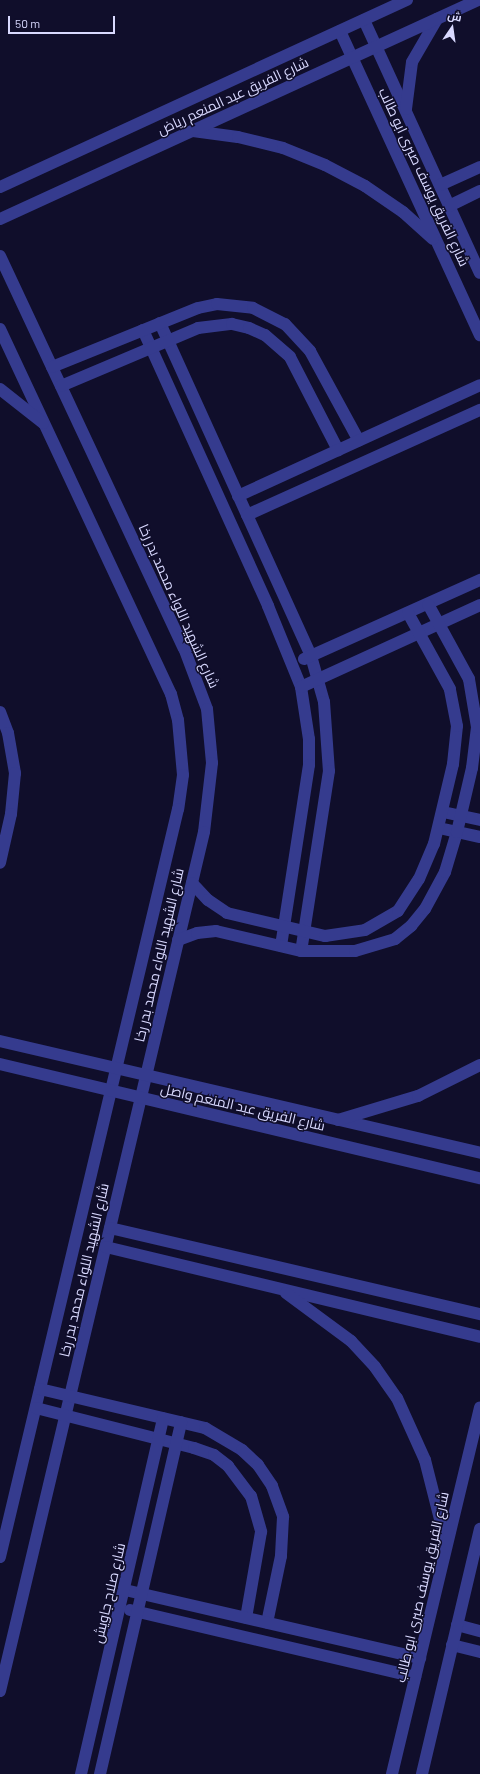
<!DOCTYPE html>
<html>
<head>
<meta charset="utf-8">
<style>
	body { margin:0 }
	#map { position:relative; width:480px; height:1774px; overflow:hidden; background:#100e2b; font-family:Barlow,Cairo,sans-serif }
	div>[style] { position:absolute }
	.minor>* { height:12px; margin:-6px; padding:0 6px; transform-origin:6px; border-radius:6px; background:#353b8e }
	span { translate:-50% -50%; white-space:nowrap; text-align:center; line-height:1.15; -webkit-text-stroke:3px #100e2b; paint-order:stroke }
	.street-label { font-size:14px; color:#d9d9ff }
	.north { position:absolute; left:432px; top:8px; width:40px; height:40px; -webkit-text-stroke:3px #100e2b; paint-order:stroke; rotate:13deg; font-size:11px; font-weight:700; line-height:16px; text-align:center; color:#d9d9ff }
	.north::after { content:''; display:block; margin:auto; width:14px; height:18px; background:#d9d9ff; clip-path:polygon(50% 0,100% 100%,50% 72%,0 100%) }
	.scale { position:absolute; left:8px; top:16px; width:107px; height:18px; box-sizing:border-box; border:2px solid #d9d9ff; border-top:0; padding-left:5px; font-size:12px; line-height:14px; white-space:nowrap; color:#d9d9ff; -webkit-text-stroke:3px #100e2b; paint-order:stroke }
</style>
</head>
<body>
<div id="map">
	<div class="minor">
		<i style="left:364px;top:20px;width:278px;rotate:65.4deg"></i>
		<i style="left:340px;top:31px;width:335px;rotate:65.3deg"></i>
		<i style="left:406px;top:109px;width:47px;rotate:-82.7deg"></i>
		<i style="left:412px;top:62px;width:50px;rotate:-59.8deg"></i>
		<i style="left:193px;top:131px;width:45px;rotate:7.6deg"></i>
		<i style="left:238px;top:137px;width:46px;rotate:13.7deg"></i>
		<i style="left:283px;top:148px;width:45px;rotate:22deg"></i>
		<i style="left:325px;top:165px;width:45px;rotate:27.7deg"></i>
		<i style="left:365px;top:186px;width:46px;rotate:34.4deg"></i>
		<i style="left:403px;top:212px;width:40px;rotate:42deg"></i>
		<i style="left:440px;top:185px;width:44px;rotate:-24.2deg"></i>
		<i style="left:0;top:187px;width:448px;rotate:-24.7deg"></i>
		<i style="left:449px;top:206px;width:34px;rotate:-26deg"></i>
		<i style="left:0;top:219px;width:526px;rotate:-24.62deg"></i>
		<i style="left:0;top:256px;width:433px;rotate:64.9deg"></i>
		<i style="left:184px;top:648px;width:65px;rotate:69.3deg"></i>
		<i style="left:207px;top:709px;width:54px;rotate:84.7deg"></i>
		<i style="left:212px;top:763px;width:69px;rotate:96.6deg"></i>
		<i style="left:204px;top:832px;width:883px;rotate:103.36deg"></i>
		<i style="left:160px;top:323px;width:366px;rotate:65.6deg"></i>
		<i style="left:311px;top:656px;width:48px;rotate:74.2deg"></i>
		<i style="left:324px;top:702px;width:69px;rotate:85.9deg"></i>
		<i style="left:329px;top:771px;width:182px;rotate:98.8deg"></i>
		<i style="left:0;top:329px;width:403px;rotate:64.9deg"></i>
		<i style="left:171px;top:694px;width:27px;rotate:75deg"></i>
		<i style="left:178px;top:720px;width:55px;rotate:84.8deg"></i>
		<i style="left:183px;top:775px;width:34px;rotate:98deg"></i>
		<i style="left:178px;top:809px;width:769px;rotate:103.39deg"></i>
		<i style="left:143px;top:330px;width:303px;rotate:65.6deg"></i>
		<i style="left:268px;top:606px;width:87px;rotate:67.8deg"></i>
		<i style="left:301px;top:687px;width:53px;rotate:81.3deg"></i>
		<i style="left:309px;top:739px;width:26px;rotate:90deg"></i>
		<i style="left:309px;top:765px;width:183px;rotate:98.8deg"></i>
		<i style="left:52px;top:367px;width:157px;rotate:-22deg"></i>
		<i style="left:198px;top:308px;width:19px;rotate:-12deg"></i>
		<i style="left:217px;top:304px;width:36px;rotate:6deg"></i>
		<i style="left:253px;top:308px;width:36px;rotate:27deg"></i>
		<i style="left:285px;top:324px;width:37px;rotate:47deg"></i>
		<i style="left:310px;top:351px;width:102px;rotate:61.4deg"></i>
		<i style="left:61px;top:386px;width:149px;rotate:-22.9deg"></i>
		<i style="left:198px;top:328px;width:34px;rotate:-7deg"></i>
		<i style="left:232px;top:324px;width:17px;rotate:13deg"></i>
		<i style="left:249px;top:328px;width:17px;rotate:24deg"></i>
		<i style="left:265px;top:335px;width:33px;rotate:41deg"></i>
		<i style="left:290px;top:357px;width:105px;rotate:62.7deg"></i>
		<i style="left:0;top:389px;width:55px;rotate:38.3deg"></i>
		<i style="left:238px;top:496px;width:266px;rotate:-24.6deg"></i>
		<i style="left:247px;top:515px;width:256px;rotate:-24.3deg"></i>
		<i style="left:304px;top:659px;width:193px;rotate:-24.2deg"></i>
		<i style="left:301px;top:687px;width:197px;rotate:-24.6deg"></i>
		<i style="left:0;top:712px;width:22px;rotate:69deg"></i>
		<i style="left:8px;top:733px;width:41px;rotate:80.1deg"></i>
		<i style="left:15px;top:773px;width:41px;rotate:95.6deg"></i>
		<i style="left:11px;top:814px;width:50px;rotate:102.7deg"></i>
		<i style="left:443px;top:812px;width:38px;rotate:12deg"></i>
		<i style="left:439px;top:828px;width:42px;rotate:12.4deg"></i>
		<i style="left:192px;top:883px;width:23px;rotate:47deg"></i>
		<i style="left:208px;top:900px;width:23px;rotate:34deg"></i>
		<i style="left:227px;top:913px;width:101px;rotate:13.2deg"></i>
		<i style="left:325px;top:936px;width:40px;rotate:-8.5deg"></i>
		<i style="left:365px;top:930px;width:38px;rotate:-30deg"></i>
		<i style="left:398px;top:911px;width:38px;rotate:-57deg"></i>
		<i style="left:419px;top:879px;width:38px;rotate:-67deg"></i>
		<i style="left:434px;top:844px;width:82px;rotate:-76.6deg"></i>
		<i style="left:453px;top:764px;width:38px;rotate:-84deg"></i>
		<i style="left:457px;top:726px;width:38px;rotate:-101deg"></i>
		<i style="left:450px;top:689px;width:87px;rotate:-118.9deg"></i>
		<i style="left:178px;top:940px;width:20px;rotate:-20deg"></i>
		<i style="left:197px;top:933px;width:19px;rotate:-6deg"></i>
		<i style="left:216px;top:931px;width:87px;rotate:13.2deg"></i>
		<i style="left:301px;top:951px;width:54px"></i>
		<i style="left:355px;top:951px;width:42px;rotate:-16.7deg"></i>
		<i style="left:395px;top:939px;width:21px;rotate:-39deg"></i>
		<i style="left:411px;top:926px;width:22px;rotate:-51deg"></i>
		<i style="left:425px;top:909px;width:42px;rotate:-61.6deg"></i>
		<i style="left:445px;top:872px;width:42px;rotate:-73.3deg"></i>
		<i style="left:457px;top:832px;width:66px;rotate:-76.8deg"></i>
		<i style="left:472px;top:768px;width:41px;rotate:-83deg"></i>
		<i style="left:477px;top:727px;width:49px;rotate:-99.5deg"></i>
		<i style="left:469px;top:679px;width:85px;rotate:-118.7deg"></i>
		<i style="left:0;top:1041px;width:493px;rotate:13.1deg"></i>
		<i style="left:0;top:1064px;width:493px;rotate:13.4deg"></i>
		<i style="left:338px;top:1120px;width:84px;rotate:-16.7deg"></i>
		<i style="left:418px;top:1096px;width:69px;rotate:-26.6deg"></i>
		<i style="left:110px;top:1228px;width:380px;rotate:13.1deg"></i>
		<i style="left:106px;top:1247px;width:385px;rotate:13.5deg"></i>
		<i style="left:286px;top:1293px;width:81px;rotate:36.4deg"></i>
		<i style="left:351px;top:1341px;width:35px;rotate:47deg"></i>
		<i style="left:375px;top:1367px;width:38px;rotate:55deg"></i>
		<i style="left:397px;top:1398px;width:68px;rotate:65.7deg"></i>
		<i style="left:425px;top:1460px;width:86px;rotate:75.8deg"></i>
		<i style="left:40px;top:1389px;width:170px;rotate:13.3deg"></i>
		<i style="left:205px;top:1428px;width:43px;rotate:30.7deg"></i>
		<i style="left:242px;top:1450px;width:22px;rotate:43deg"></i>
		<i style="left:258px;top:1465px;width:25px;rotate:56deg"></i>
		<i style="left:272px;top:1486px;width:33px;rotate:70deg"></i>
		<i style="left:283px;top:1517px;width:39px;rotate:93deg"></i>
		<i style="left:281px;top:1556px;width:68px;rotate:101.8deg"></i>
		<i style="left:36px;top:1408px;width:163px;rotate:14.2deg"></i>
		<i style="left:194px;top:1448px;width:21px;rotate:19deg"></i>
		<i style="left:214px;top:1455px;width:18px;rotate:38deg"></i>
		<i style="left:228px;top:1466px;width:38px;rotate:53deg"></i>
		<i style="left:251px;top:1496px;width:37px;rotate:74deg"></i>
		<i style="left:261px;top:1532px;width:87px;rotate:99.9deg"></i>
		<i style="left:125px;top:1590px;width:303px;rotate:13deg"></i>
		<i style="left:130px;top:1610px;width:293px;rotate:13.2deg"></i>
		<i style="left:457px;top:1625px;width:24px;rotate:15deg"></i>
		<i style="left:452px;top:1645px;width:29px;rotate:14deg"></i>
		<i style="left:81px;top:1774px;width:365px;rotate:-77deg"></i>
		<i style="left:100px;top:1774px;width:361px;rotate:-77deg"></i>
		<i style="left:392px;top:1774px;width:377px;rotate:-76.5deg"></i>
		<i style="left:422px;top:1774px;width:252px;rotate:-76.7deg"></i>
	</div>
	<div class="street-label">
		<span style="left:233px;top:96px;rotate:-25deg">شارع الفريق عبد المنعم رياض</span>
		<span style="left:424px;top:177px;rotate:65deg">شارع الفريق يوسف صبرى ابو طالب</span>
		<span style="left:179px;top:606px;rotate:66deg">شارع الشهيد اللواء محمد بدر رخا</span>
		<span style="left:159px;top:955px;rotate:-77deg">شارع الشهيد اللواء محمد بدر رخا</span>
		<span style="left:243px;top:1107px;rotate:13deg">شارع الفريق عبد المنعم واصل</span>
		<span style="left:84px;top:1270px;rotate:-77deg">شارع الشهيد اللواء محمد بدر رخا</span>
		<span style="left:422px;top:1587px;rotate:-77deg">شارع الفريق يوسف صبرى ابو طالب</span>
		<span style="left:109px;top:1593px;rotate:-77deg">شارع صلاح جاويش</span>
	</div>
	<div class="north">ش</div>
	<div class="scale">50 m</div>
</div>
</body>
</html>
